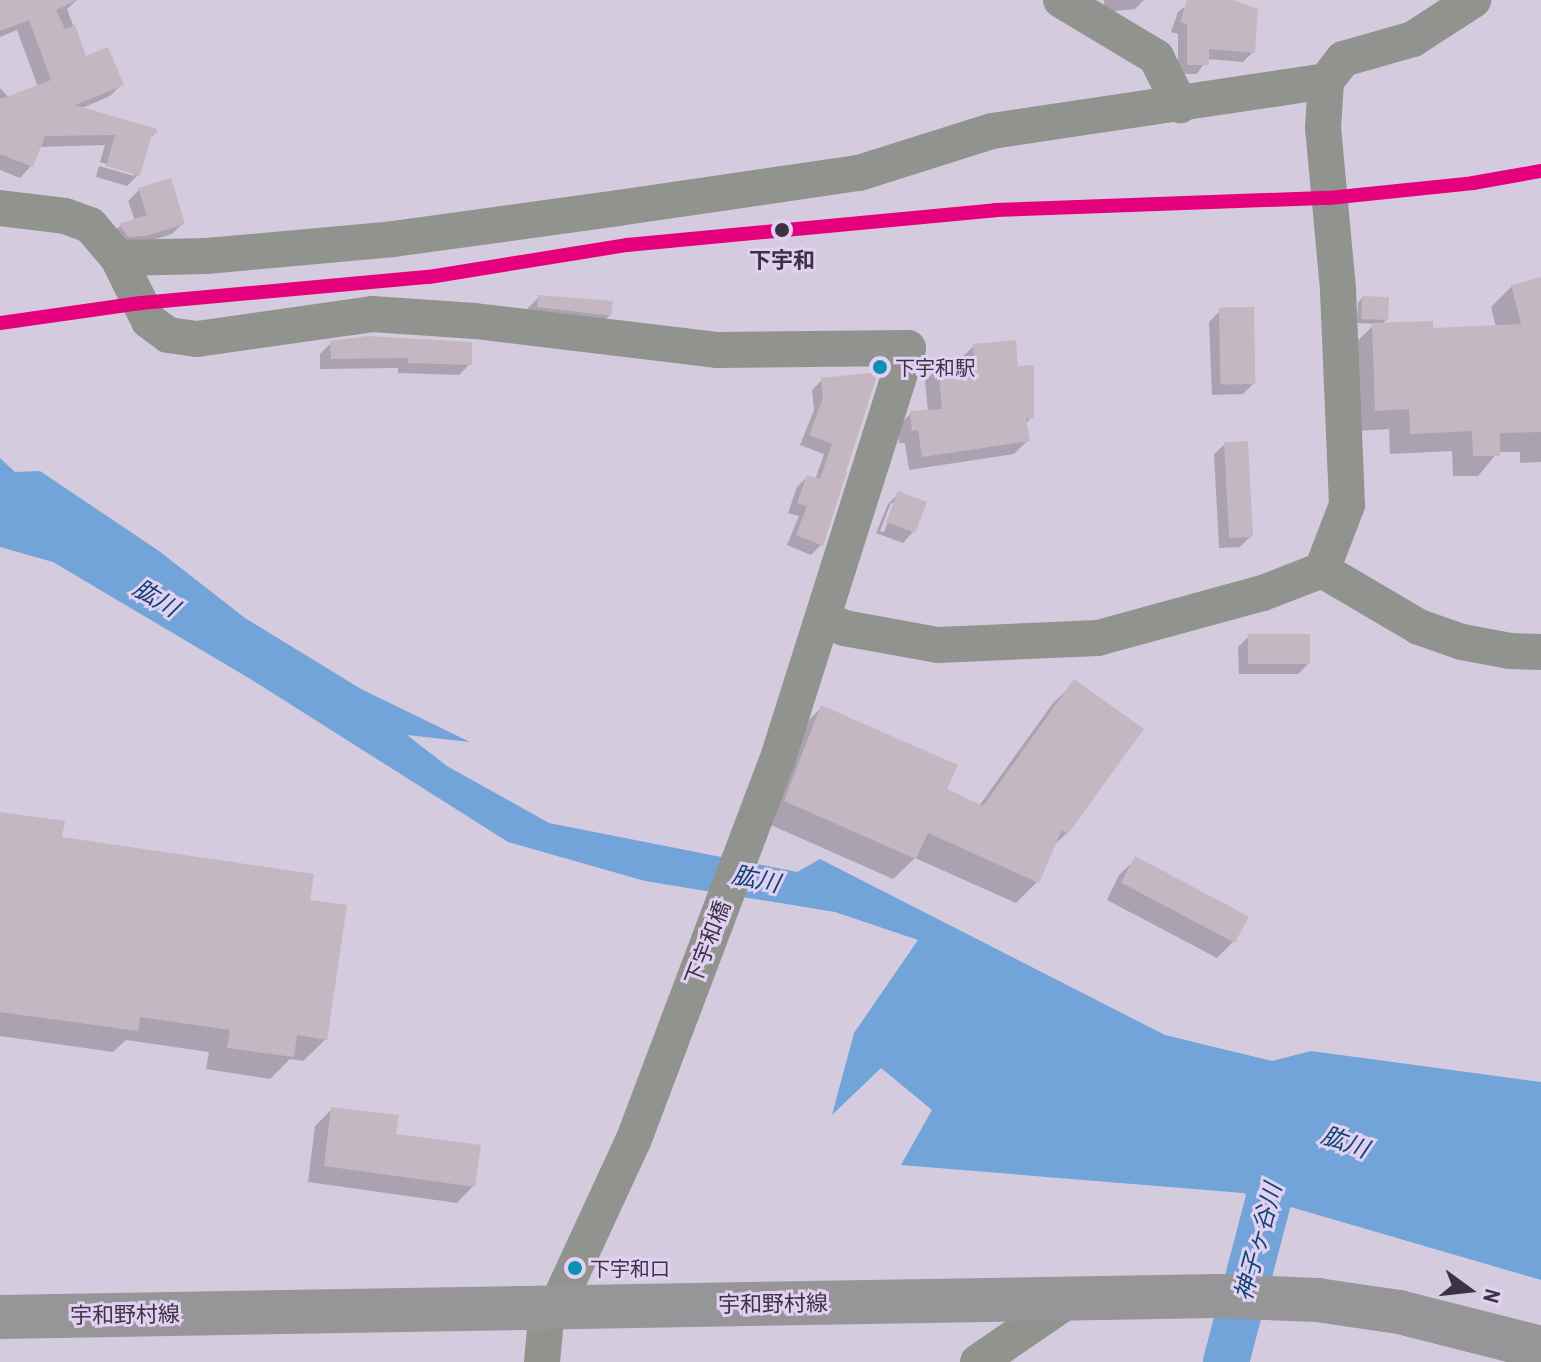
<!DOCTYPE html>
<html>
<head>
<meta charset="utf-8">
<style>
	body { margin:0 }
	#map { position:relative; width:1541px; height:1362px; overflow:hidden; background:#d5cbde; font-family:"Archivo Narrow","Noto Sans JP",sans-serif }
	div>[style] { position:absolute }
	.water>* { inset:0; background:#72a4d9 }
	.shadow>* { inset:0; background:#0003 }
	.river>* { height:46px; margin:-23px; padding:0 23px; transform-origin:23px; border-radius:23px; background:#72a4d9 }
	.building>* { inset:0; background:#c4b7c1; transform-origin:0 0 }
	.minor>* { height:36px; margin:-18px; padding:0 18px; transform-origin:18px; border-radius:18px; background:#91938f }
	.major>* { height:44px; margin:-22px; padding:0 22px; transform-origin:22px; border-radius:22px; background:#969597 }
	.rail-1>* { height:14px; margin:-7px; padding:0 7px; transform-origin:7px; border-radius:7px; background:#e5007d }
	.dots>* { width:22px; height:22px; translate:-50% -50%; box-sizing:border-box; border:4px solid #e2d0f3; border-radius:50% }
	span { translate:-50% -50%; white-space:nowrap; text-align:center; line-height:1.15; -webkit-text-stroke:6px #e2d0f3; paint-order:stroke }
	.bus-label { font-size:20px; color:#3b3341 }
	.left { translate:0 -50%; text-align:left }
	.stop-label { font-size:22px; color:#3b3341; font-weight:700 }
	.street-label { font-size:22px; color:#3b3341 }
	.water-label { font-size:24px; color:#0e4572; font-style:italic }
	.north { position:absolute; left:1429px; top:1250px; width:80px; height:80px; -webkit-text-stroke:6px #e2d0f3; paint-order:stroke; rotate:105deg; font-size:22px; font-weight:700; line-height:32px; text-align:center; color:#3b3341 }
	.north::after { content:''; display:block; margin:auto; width:28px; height:36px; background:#3b3341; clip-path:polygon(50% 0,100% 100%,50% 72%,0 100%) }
</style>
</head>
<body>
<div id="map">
	<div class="water">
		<i style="clip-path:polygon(0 458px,15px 472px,40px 471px,159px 551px,245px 618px,361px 689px,470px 742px,407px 735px,447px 766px,549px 823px,797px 872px,820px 859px,1165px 1035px,1272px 1061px,1311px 1051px,1541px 1082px,1541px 1280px,1243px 1193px,901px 1165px,932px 1110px,881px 1068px,832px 1115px,854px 1033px,918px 940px,835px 912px,645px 881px,508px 842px,252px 680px,53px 562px,0 547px)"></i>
	</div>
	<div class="shadow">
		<i style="clip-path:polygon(0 0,77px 0,67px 9px,85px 58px,121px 85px,110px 96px,80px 109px,155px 133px,149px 139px,138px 175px,127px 186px,96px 177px,99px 166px,134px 176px,134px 172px,100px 162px,105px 145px,39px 147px,31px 166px,20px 178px,0 170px,0 88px,9px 98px,38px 87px,17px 30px,0 37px)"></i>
		<i style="clip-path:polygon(1104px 0,1144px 0,1135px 9px,1105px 12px)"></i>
		<i style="clip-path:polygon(1194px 0,1226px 0,1253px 52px,1243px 62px,1207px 59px,1197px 74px,1178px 74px,1178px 34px,1171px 32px,1178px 12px)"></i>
		<i style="clip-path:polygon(139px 190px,183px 223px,172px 234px,134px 246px,109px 236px,120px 226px,135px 221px,128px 201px)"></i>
		<i style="clip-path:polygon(1541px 279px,1541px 462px,1520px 463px,1520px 452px,1498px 452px,1478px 476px,1453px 476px,1452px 451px,1390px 454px,1389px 429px,1355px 431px,1352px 346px,1375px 324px,1357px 323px,1358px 303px,1362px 298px,1387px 319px,1381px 325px,1431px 330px,1496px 327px,1491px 307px,1512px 286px)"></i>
		<i style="clip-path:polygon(539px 297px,610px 315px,599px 326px,527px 318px,528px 308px)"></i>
		<i style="clip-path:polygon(1220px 311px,1254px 383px,1243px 394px,1212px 395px,1209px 322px)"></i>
		<i style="clip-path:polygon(331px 343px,470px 364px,459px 375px,398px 373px,398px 368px,320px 369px,320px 354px)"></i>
		<i style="clip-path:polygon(974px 346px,1017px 368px,1032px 417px,1025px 424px,1028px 440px,1014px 454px,909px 470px,905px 443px,899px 443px,897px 427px,911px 413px,928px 412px,925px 381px,939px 367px,960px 365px,960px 359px)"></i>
		<i style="clip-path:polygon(822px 380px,846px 468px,821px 545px,811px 555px,787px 545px,799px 516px,788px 513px,797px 487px,807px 477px,815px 480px,824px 454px,800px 445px,814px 410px,812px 390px)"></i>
		<i style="clip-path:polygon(1225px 444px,1251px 536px,1240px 547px,1219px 548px,1214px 454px)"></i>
		<i style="clip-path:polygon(evenodd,899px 493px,913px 532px,903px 543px,876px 533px,888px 504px,899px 493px,891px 503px,895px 503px,884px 532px,880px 531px,891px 503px)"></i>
		<i style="clip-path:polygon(1249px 636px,1309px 663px,1298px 674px,1239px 674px,1238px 647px)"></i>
		<i style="clip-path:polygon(1075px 682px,1067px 833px,1052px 847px,1037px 882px,1016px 903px,915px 858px,893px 879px,764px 822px,800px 729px,821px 708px,944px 790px,979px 806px,1053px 703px)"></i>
		<i style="clip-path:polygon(0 814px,60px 839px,308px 902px,326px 1039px,303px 1061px,290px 1059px,270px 1079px,206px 1069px,209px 1052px,126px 1040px,113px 1052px,0 1036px)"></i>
		<i style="clip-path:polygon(1136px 859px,1234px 941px,1217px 958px,1107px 900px,1119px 875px)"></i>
		<i style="clip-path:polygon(332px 1109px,473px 1186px,457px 1203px,308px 1182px,315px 1126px)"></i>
	</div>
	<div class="river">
		<i style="left:1226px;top:1362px;width:228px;rotate:-75.3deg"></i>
	</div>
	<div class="building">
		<i style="clip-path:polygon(0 0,77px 0,56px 10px,65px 29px,75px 25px,86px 56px,108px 47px,124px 85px,75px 105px,157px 129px,157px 133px,152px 134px,140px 176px,106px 166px,115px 135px,45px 136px,33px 167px,0 154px,0 99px,51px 80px,29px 20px,0 31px)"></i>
		<i style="clip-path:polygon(1187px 0,1232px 0,1258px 9px,1255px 53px,1209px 49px,1209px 65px,1187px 65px,1187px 24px,1180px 22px)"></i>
		<i style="clip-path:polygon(171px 178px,185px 224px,146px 236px,128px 237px,119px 224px,147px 215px,138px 188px)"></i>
		<i style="clip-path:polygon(1541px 277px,1541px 432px,1500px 433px,1500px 456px,1473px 456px,1472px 431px,1410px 434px,1409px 409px,1375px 411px,1372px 323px,1433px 321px,1433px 328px,1521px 324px,1511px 285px)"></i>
		<i style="clip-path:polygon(538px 295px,613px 301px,611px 316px,537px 307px)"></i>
		<i style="left:1362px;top:296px;width:27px;height:23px;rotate:2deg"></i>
		<i style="left:1254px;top:307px;width:77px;height:35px;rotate:89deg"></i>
		<i style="clip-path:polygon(367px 336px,472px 342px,472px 365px,408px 363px,408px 358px,331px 359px,330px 341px)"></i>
		<i style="clip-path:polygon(1016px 340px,1018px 366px,1034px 365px,1034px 418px,1026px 419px,1030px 441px,922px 457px,918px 430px,912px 431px,910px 411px,942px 409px,938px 365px,974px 362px,973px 344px)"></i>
		<i style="clip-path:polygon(878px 372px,847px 469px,843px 470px,847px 471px,823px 546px,796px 535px,807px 506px,797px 503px,807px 475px,820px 479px,832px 444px,809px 435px,823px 398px,821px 378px)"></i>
		<i style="left:1248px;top:441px;width:96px;height:24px;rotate:87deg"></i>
		<i style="left:898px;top:491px;width:31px;height:33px;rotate:21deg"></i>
		<i style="left:1248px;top:634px;width:62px;height:30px"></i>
		<i style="clip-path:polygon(1074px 679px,1144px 729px,1068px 834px,1062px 830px,1039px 883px,928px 833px,916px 859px,784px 801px,821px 705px,958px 765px,947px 789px,983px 806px)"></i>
		<i style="clip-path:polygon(0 812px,65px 821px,62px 837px,314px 874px,310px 900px,347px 905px,327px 1040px,297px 1035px,294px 1057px,227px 1048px,230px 1030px,140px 1017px,138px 1031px,0 1012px)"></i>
		<i style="left:1135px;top:856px;width:129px;height:30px;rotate:28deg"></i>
		<i style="clip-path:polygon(331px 1107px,399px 1115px,396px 1134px,481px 1145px,475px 1187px,324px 1166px)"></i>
	</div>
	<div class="minor">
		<i style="left:1061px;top:0;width:111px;rotate:31deg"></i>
		<i style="left:1156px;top:57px;width:54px;rotate:63.4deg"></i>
		<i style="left:0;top:208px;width:65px;rotate:7deg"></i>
		<i style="left:65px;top:216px;width:27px;rotate:20deg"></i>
		<i style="left:90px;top:225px;width:43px;rotate:49.7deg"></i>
		<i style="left:118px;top:258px;width:70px;rotate:63.8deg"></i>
		<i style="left:149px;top:321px;width:24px;rotate:36deg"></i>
		<i style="left:168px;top:335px;width:29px;rotate:8deg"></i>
		<i style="left:197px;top:339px;width:177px;rotate:-8.1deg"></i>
		<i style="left:372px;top:314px;width:103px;rotate:3.9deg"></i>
		<i style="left:475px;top:321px;width:245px;rotate:6.8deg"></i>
		<i style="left:718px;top:350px;width:190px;rotate:-0.6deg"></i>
		<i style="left:908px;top:348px;width:435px;rotate:107.6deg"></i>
		<i style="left:776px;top:763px;width:404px;rotate:110.7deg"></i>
		<i style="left:633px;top:1141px;width:184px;rotate:114.8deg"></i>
		<i style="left:118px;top:258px;width:89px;rotate:-1.3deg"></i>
		<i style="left:207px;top:256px;width:187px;rotate:-5.2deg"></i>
		<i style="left:393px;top:239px;width:227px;rotate:-7.8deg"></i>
		<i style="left:618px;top:208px;width:244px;rotate:-8.3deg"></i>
		<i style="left:859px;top:173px;width:139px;rotate:-17.5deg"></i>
		<i style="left:992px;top:131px;width:338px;rotate:-8.5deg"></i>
		<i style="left:1322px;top:570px;width:113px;rotate:30.4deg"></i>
		<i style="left:1419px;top:627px;width:46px;rotate:19.2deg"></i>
		<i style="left:1462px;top:642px;width:49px;rotate:10.6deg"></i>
		<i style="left:1510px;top:651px;width:31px;rotate:2deg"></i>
		<i style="left:823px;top:618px;width:23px;rotate:25deg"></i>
		<i style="left:844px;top:628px;width:96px;rotate:10.3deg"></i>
		<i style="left:938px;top:645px;width:160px;rotate:-2.5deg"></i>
		<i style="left:1098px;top:638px;width:171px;rotate:-15.3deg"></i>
		<i style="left:1263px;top:593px;width:63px;rotate:-21.3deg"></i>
		<i style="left:1322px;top:570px;width:70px;rotate:-69deg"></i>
		<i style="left:1347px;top:505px;width:216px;rotate:-92.4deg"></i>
		<i style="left:1338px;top:289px;width:162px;rotate:-95.3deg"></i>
		<i style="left:1323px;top:128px;width:47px;rotate:-86.3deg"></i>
		<i style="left:1326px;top:81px;width:28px;rotate:-52deg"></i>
		<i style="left:1343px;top:59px;width:73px;rotate:-15.9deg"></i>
		<i style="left:1413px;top:39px;width:72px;rotate:-33deg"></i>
		<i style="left:542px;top:1362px;width:54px;rotate:-84.7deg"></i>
		<i style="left:978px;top:1362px;width:112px;rotate:-34.4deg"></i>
	</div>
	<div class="major">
		<i style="left:0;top:1317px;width:1217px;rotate:-0.99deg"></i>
		<i style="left:1217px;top:1296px;width:100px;rotate:2.3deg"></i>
		<i style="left:1317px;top:1300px;width:83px;rotate:8.3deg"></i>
		<i style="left:1399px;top:1312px;width:146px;rotate:14.2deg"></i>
	</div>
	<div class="rail-1">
		<i style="left:0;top:323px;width:142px;rotate:-8.1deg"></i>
		<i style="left:141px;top:303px;width:289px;rotate:-5.2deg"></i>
		<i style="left:429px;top:277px;width:201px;rotate:-9.2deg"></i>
		<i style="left:627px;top:245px;width:370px;rotate:-5.4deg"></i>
		<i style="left:995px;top:210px;width:334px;rotate:-2.1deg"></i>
		<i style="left:1329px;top:198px;width:145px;rotate:-5.9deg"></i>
		<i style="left:1473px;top:183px;width:69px;rotate:-10deg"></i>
	</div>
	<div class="dots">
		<i style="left:782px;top:230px;background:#3b3341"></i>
		<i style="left:880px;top:367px;background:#0c91b2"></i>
		<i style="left:575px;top:1268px;background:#0c91b2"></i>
	</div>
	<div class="bus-label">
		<span class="left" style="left:895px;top:367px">下宇和駅</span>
		<span class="left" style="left:590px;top:1268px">下宇和口</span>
	</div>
	<div class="stop-label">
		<span style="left:782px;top:261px">下宇和</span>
	</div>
	<div class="street-label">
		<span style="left:708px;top:943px;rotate:-69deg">下宇和橋</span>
		<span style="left:773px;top:1304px;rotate:-1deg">宇和野村線</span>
		<span style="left:125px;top:1315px;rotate:-1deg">宇和野村線</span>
	</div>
	<div class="water-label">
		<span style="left:156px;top:598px;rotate:31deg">肱川</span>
		<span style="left:756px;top:879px;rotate:12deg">肱川</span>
		<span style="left:1345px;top:1142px;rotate:20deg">肱川</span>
		<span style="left:1258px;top:1242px;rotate:-75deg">神子ヶ谷川</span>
	</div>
	<div class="north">N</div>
</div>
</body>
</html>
